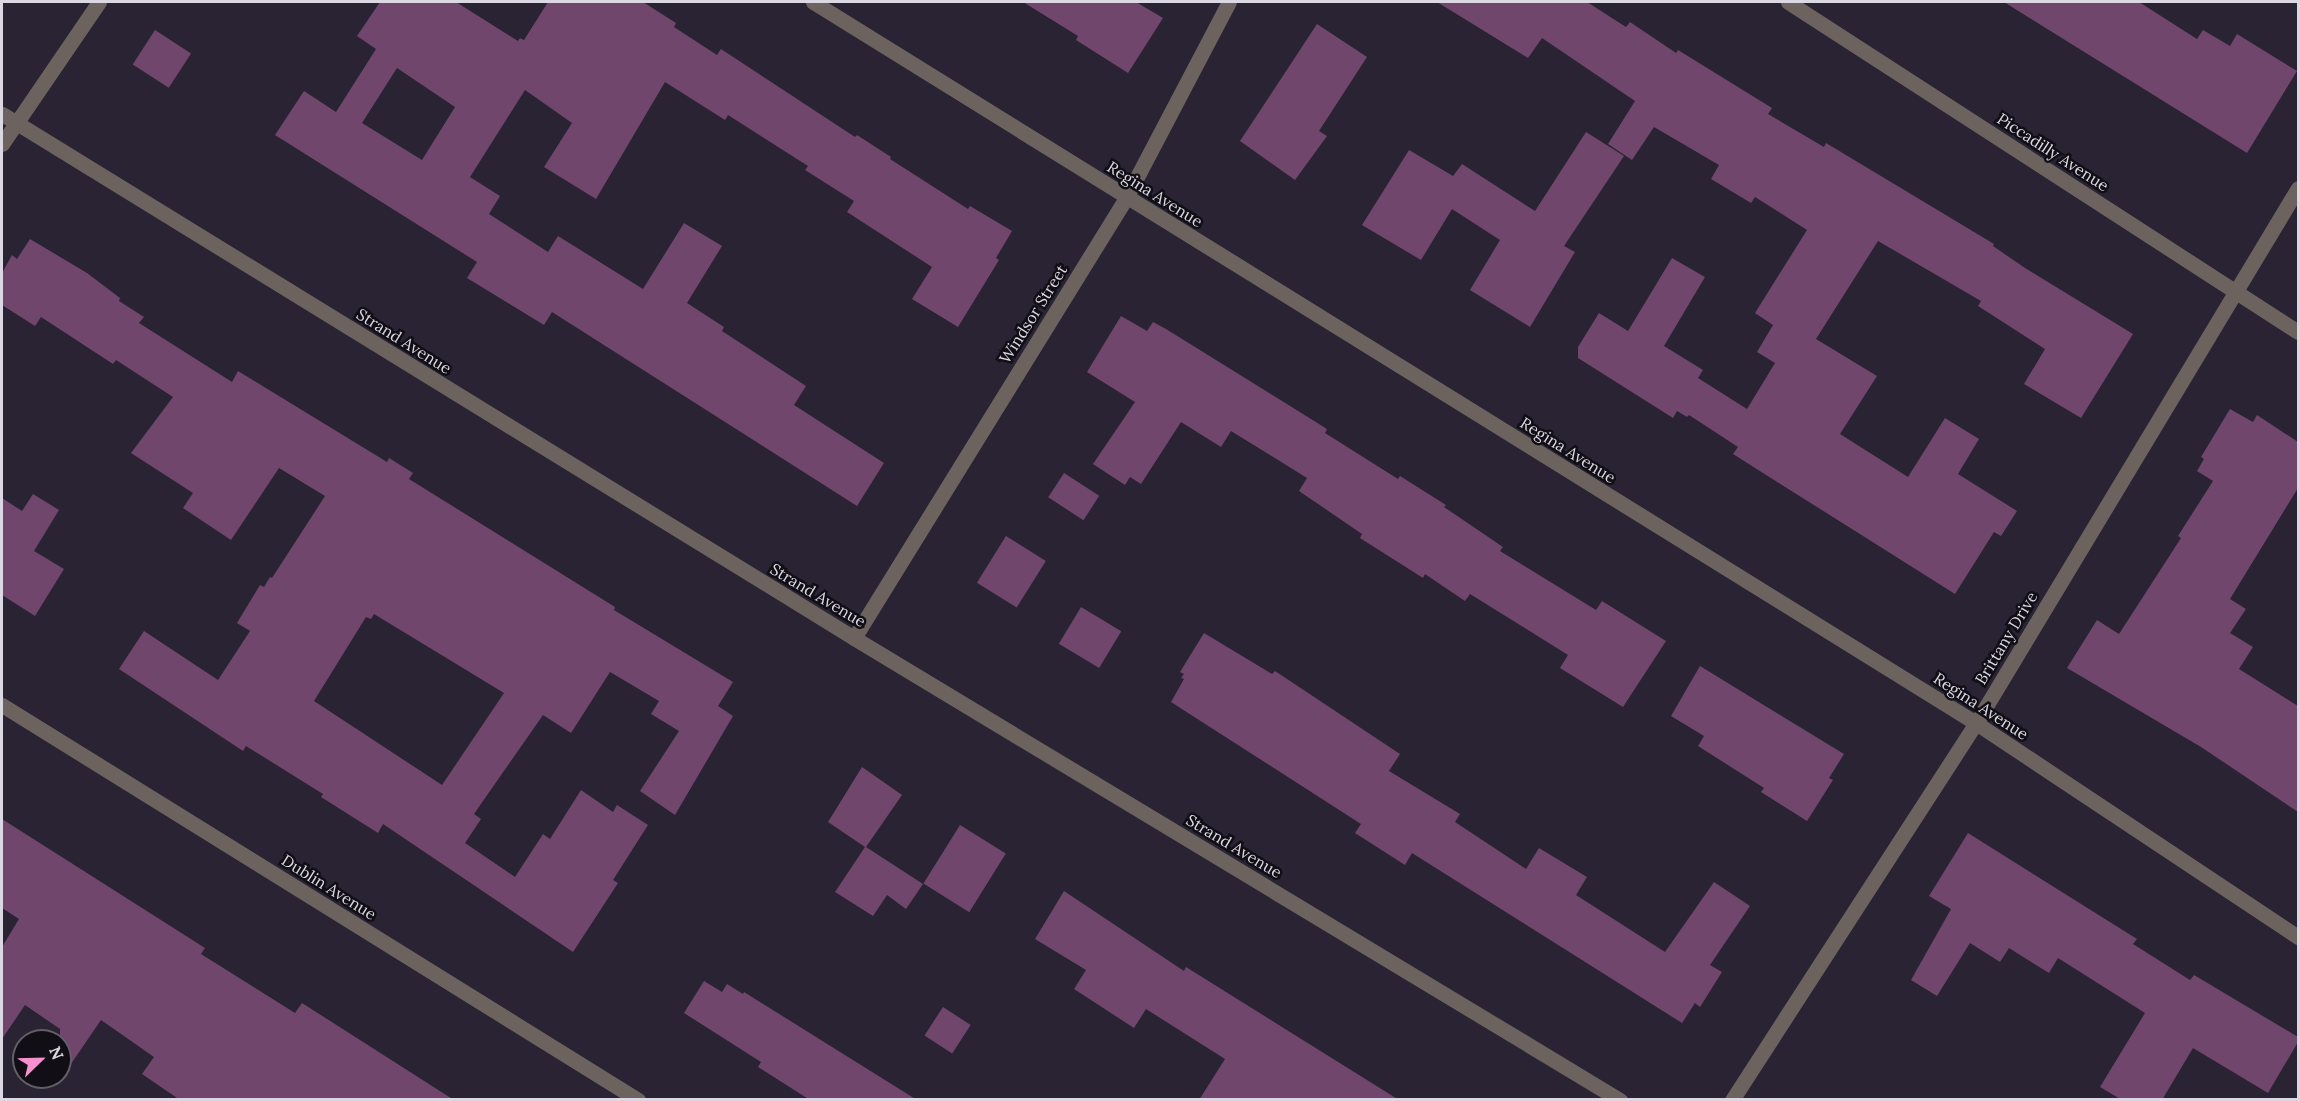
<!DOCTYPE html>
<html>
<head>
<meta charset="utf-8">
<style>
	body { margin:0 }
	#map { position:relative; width:2300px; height:1101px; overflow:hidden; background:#292334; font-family:Lora,serif }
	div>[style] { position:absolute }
	.building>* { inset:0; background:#70466c; transform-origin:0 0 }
	.minor>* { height:15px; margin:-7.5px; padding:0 7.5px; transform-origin:7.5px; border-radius:7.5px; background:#6d635e }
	span { translate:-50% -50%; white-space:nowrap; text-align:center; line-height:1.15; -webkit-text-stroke:5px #110e16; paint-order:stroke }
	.street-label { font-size:16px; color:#dcd8e3 }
	.frame { position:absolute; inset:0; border:3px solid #dcd8e3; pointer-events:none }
	.north { position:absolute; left:12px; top:1029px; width:60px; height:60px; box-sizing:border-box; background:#110e16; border:2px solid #625f68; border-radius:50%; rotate:67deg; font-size:16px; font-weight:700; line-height:24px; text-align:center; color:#dcd8e3 }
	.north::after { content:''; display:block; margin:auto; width:21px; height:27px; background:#f790cf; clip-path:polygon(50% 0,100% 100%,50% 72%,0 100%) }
</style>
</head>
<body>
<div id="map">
	<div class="building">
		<i style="clip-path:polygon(evenodd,380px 2px,456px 2px,518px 41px,520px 38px,524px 40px,548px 2px,643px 2px,676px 23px,674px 27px,717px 55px,721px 49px,855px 137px,857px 135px,891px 157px,890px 159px,968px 209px,970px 206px,1012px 231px,996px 258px,999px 260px,958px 327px,912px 299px,932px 267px,847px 212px,854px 201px,805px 170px,808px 166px,728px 115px,725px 120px,665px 82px,596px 199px,544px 167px,572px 123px,525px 90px,470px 177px,500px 196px,489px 214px,548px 252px,558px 236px,643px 289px,684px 223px,722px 246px,687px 303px,724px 327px,722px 331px,806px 386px,794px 405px,884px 463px,857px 506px,552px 312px,544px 325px,467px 278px,477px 262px,275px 135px,304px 91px,336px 112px,376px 49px,357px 36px,380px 2px,397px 68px,455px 107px,422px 160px,362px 123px,397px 68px)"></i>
		<i style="clip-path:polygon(1023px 2px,1136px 2px,1163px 18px,1128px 73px,1076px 40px,1078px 36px)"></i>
		<i style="clip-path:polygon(1437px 2px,1587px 2px,1626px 27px,1630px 22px,1676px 53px,1678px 50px,1772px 108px,1768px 114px,1824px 147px,1826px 143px,1994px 244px,1993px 246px,2025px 268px,2133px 334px,2081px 418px,2024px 384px,2045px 349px,1978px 306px,1981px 301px,1878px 241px,1816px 339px,1877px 376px,1840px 434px,1908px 477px,1945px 418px,1979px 439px,1958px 474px,2017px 511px,2001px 536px,1994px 532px,1955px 594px,1733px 454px,1738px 447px,1689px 415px,1687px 417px,1677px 411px,1673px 418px,1578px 358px,1578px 347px,1599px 313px,1628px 331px,1672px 258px,1705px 277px,1664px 346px,1703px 370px,1698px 378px,1747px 409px,1775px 363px,1757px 352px,1773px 325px,1755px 313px,1807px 230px,1755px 197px,1751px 203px,1711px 179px,1719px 165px,1654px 127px,1632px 160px,1608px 144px,1635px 101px,1542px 38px,1528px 58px)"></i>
		<i style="clip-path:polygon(2004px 2px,2139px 2px,2197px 39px,2203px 30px,2230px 46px,2237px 34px,2297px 71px,2247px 153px)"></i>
		<i style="clip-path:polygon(1317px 24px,1367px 57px,1319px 131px,1327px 136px,1295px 180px,1240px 141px)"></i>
		<i style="left:155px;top:30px;width:43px;height:41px;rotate:33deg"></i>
		<i style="clip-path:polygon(1586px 132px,1624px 156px,1564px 246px,1575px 252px,1530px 327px,1470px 290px,1500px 240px,1452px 209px,1421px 260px,1362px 225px,1409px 150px,1453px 176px,1462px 164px,1535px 211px)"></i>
		<i style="clip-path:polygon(evenodd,30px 239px,87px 273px,120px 298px,119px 301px,144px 317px,139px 323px,232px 382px,238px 371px,387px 462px,389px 458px,413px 473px,409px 479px,615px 607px,614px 610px,733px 682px,718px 706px,733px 716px,675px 815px,640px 791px,679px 731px,651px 714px,659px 701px,610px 672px,571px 733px,543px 715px,474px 814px,481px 819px,465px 843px,515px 877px,543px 834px,550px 839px,581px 790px,613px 812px,617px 805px,648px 825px,613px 880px,618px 883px,573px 952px,383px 824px,378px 833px,321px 797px,323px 794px,246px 746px,243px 751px,119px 669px,144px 631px,218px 680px,250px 631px,237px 623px,260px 585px,264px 587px,270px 577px,272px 578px,325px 496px,279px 468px,231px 540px,183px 508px,193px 493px,131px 453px,173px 397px,116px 360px,113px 364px,41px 317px,35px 326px,2px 305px,2px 273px,12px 255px,17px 259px,30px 239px,374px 614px,504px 693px,442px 785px,314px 701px,366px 617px,371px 619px,374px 614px)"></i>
		<i style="clip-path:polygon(1121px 316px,1147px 331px,1153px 322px,1166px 329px,1327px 429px,1325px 433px,1398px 479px,1400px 476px,1446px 505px,1444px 507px,1503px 547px,1500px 551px,1596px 610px,1602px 601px,1666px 641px,1623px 707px,1560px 668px,1568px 655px,1470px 594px,1465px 601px,1425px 574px,1423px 578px,1360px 538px,1362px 534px,1299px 491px,1307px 478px,1231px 431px,1221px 447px,1181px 422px,1141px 484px,1130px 477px,1125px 485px,1093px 464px,1135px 402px,1087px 372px)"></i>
		<i style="clip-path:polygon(2230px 409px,2253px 422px,2257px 415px,2298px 442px,2298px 488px,2230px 599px,2246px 609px,2230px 633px,2253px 647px,2239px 669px,2298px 706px,2298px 812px,2201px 747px,2067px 668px,2097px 620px,2119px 634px,2181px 538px,2178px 536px,2213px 481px,2197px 471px,2204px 459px,2201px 457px)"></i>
		<i style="left:1064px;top:473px;width:42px;height:29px;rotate:33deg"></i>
		<i style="clip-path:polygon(33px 494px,59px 510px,34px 551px,64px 569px,35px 616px,2px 595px,2px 498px,22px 511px)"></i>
		<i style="left:1006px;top:536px;width:47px;height:55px;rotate:32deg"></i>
		<i style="left:1081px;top:607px;width:47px;height:43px;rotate:31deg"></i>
		<i style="clip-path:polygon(1204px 633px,1272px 674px,1275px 671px,1400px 754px,1389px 771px,1460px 814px,1455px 822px,1526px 869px,1539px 848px,1587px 877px,1576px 895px,1665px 952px,1714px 882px,1750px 906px,1710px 965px,1722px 972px,1700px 1007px,1695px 1003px,1682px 1023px,1412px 853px,1405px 865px,1355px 833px,1361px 824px,1171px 702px,1184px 679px,1181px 678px,1184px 674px,1180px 672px)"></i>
		<i style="clip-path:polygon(1700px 666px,1844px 754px,1829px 778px,1833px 780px,1807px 821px,1761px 792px,1764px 788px,1698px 746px,1704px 736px,1671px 716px)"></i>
		<i style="clip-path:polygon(862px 767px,902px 795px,866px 847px,923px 884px,906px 909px,887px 895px,873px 916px,835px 892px,865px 847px,828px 822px)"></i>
		<i style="clip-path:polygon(2px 819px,205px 948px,201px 954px,295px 1013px,302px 1003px,454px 1100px,180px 1100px,142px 1074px,154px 1057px,101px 1020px,60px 1080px,60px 1029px,25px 1005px,2px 1039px,2px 947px,19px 919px,2px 908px)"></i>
		<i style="left:960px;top:825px;width:54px;height:69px;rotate:32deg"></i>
		<i style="clip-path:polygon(1968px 833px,2137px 939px,2133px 944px,2190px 980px,2194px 975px,2298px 1037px,2298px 1042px,2268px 1093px,2193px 1048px,2162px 1100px,2122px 1100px,2100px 1087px,2145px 1013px,2058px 958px,2049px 973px,2009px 948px,2000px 962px,1970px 943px,1937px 996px,1911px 980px,1951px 909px,1929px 896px)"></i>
		<i style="clip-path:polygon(1064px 891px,1184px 971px,1186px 967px,1399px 1100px,1199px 1100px,1225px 1059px,1146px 1009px,1134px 1028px,1074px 989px,1086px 970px,1035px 939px)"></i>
		<i style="clip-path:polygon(704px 981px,722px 992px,727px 984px,743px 994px,744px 992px,917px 1100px,810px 1100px,758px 1067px,761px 1062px,684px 1013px)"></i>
		<i style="left:943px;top:1007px;width:33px;height:34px;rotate:33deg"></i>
	</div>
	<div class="minor">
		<i style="left:813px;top:2px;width:1368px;rotate:31.8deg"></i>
		<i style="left:1976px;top:723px;width:387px;rotate:33.6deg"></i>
		<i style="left:1788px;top:2px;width:607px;rotate:32.91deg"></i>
		<i style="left:2px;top:114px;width:1000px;rotate:31.59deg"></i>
		<i style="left:854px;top:638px;width:895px;rotate:31.1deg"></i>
		<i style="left:2px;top:144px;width:172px;rotate:-55.7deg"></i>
		<i style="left:854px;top:638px;width:517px;rotate:-58.28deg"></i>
		<i style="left:1126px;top:198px;width:221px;rotate:-62.3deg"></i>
		<i style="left:2px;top:705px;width:749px;rotate:31.84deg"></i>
		<i style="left:1732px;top:1100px;width:449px;rotate:-57.1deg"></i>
		<i style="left:1976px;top:723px;width:624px;rotate:-58.96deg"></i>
	</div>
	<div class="street-label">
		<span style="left:2053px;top:152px;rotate:33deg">Piccadilly Avenue</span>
		<span style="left:1155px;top:194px;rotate:32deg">Regina Avenue</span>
		<span style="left:1033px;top:314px;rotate:-58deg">Windsor Street</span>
		<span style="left:404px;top:341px;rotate:32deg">Strand Avenue</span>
		<span style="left:1568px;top:450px;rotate:32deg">Regina Avenue</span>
		<span style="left:818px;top:595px;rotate:31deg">Strand Avenue</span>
		<span style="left:2006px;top:638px;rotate:-59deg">Brittany Drive</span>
		<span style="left:1981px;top:706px;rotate:33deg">Regina Avenue</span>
		<span style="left:1234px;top:846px;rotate:31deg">Strand Avenue</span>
		<span style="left:329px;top:887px;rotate:32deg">Dublin Avenue</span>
	</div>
	<div class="frame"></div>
	<div class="north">N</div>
</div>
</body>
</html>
